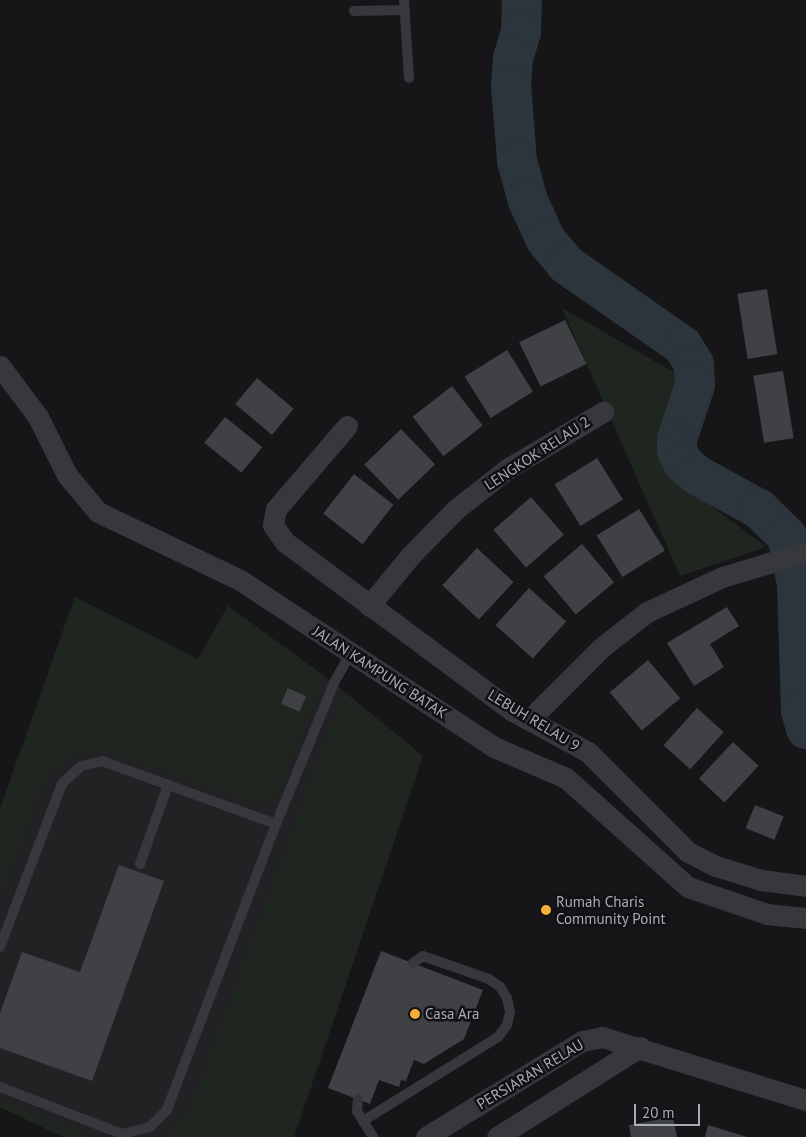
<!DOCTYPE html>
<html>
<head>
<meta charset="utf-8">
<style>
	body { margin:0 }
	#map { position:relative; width:806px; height:1137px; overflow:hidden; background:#161618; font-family:"PT Sans",sans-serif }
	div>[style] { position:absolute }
	.built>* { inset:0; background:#222225 }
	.green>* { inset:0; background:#1e261f }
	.stream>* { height:7px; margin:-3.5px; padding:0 3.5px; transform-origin:3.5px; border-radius:3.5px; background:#2c353c }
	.river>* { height:40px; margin:-20px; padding:0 20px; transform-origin:20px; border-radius:20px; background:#2c353c }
	.building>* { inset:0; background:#404145; transform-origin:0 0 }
	.service>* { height:10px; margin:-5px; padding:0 5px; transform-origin:5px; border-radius:5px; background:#37383d }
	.minor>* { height:21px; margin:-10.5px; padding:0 10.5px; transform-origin:10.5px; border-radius:10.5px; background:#37383d }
	.dots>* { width:14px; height:14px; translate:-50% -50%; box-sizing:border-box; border:2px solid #111113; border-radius:50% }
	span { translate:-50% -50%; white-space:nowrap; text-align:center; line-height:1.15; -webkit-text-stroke:5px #111113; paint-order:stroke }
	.street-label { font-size:15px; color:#a8adb8 }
	.poi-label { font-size:15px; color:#a8adb8 }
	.left { translate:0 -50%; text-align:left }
	.scale { position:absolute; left:634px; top:1104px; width:66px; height:22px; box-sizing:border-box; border:2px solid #a8adb8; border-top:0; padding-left:6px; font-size:15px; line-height:18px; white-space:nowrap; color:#a8adb8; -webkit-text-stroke:4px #111113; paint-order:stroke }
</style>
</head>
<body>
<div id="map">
	<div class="built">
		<i style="clip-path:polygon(75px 597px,198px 659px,228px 606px,334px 683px,423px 756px,294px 1137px,63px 1137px,0 1107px,0 809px)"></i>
	</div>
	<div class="green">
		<i style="clip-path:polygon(562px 308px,677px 374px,662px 440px,662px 460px,672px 476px,766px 547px,680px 576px)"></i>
		<i style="clip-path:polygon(75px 597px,198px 659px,228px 606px,323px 675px,276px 796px,267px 801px,252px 802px,101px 749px,77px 753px,47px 774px,0 897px,0 809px)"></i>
		<i style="clip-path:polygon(343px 691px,423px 756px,294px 1137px,165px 1137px,183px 1120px,197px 1091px)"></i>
		<i style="clip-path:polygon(0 1099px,91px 1137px,63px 1137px,0 1107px)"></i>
	</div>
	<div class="stream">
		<i style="left:801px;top:711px;width:9px;rotate:-54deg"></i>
	</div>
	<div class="river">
		<i style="left:522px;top:0;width:32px;rotate:92deg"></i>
		<i style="left:521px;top:32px;width:27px;rotate:107deg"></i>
		<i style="left:513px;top:58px;width:27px;rotate:94deg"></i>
		<i style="left:511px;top:85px;width:76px;rotate:85.5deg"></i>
		<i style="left:517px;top:161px;width:41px;rotate:74.6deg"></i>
		<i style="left:528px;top:201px;width:43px;rotate:65.2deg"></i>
		<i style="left:546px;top:240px;width:33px;rotate:50deg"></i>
		<i style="left:567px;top:265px;width:141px;rotate:34.9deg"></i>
		<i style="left:683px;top:346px;width:21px;rotate:59deg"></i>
		<i style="left:694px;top:364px;width:21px;rotate:87deg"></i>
		<i style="left:695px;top:385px;width:57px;rotate:108.4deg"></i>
		<i style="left:677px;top:439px;width:12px;rotate:90deg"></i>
		<i style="left:677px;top:451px;width:13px;rotate:63deg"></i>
		<i style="left:683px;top:463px;width:18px;rotate:41deg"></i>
		<i style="left:697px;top:475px;width:71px;rotate:28.7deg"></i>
		<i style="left:759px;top:509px;width:39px;rotate:44deg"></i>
		<i style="left:787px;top:536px;width:49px;rotate:78.2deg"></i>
		<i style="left:797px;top:584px;width:127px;rotate:88.2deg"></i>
		<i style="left:801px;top:711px;width:19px;rotate:74deg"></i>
	</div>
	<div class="building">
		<i style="left:767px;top:289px;width:66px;height:30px;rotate:81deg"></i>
		<i style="left:565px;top:320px;width:49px;height:51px;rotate:64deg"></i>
		<i style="left:507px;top:350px;width:49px;height:50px;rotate:58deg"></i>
		<i style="left:783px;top:371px;width:68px;height:30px;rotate:81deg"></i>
		<i style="left:257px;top:378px;width:48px;height:34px;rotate:40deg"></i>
		<i style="left:452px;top:386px;width:50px;height:50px;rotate:52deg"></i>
		<i style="left:225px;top:417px;width:48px;height:33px;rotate:39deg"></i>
		<i style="left:401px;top:429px;width:49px;height:51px;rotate:46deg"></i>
		<i style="left:597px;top:458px;width:49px;height:50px;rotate:58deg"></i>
		<i style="left:354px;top:474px;width:50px;height:50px;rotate:38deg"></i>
		<i style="left:531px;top:497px;width:50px;height:50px;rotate:49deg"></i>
		<i style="left:639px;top:509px;width:49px;height:50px;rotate:58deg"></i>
		<i style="left:582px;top:544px;width:50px;height:50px;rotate:50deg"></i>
		<i style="left:477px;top:548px;width:50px;height:51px;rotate:43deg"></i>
		<i style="left:529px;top:588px;width:50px;height:50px;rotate:42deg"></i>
		<i style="clip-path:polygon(727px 607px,739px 626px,710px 644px,724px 667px,694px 686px,667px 643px)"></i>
		<i style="left:648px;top:660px;width:50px;height:50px;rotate:50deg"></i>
		<i style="left:288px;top:688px;width:20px;height:17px;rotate:24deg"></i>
		<i style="left:697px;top:708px;width:36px;height:50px;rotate:42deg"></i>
		<i style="left:733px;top:742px;width:35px;height:50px;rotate:43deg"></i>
		<i style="left:755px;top:805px;width:31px;height:25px;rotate:22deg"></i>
		<i style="clip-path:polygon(119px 865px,164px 881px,92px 1081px,0 1048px,0 1013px,22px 952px,80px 972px)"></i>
		<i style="clip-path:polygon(381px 951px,483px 990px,464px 1039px,424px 1064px,414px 1060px,406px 1081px,401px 1080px,399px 1087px,379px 1080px,370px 1104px,328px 1088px)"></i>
		<i style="clip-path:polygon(673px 1117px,677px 1137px,631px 1137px,629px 1125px)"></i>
		<i style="clip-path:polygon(708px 1125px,747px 1137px,705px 1137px)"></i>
	</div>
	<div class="service">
		<i style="left:404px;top:0;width:78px;rotate:86.3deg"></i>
		<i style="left:354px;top:11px;width:51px;rotate:-1.1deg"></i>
		<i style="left:276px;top:824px;width:152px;rotate:-67.6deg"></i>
		<i style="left:334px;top:683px;width:35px;rotate:-61deg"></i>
		<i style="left:140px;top:864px;width:84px;rotate:-70.5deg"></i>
		<i style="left:0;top:947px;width:174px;rotate:-69.2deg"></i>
		<i style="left:62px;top:784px;width:26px;rotate:-43deg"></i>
		<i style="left:81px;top:766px;width:22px;rotate:-13deg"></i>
		<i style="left:102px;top:761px;width:185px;rotate:19.9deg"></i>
		<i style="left:276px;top:824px;width:306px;rotate:110.9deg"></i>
		<i style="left:167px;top:1110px;width:24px;rotate:135deg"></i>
		<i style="left:150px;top:1127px;width:29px;rotate:166deg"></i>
		<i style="left:122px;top:1134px;width:131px;rotate:-158.9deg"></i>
		<i style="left:358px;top:1099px;width:12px;rotate:95deg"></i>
		<i style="left:357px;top:1111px;width:31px;rotate:58deg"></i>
		<i style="left:363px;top:1121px;width:159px;rotate:-31.9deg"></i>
		<i style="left:498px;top:1037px;width:15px;rotate:-53deg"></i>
		<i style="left:507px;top:1025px;width:13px;rotate:-77deg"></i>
		<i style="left:510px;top:1012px;width:14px;rotate:-102deg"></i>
		<i style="left:507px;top:998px;width:13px;rotate:-122deg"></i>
		<i style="left:500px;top:987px;width:14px;rotate:-144deg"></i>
		<i style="left:489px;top:979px;width:70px;rotate:-160.8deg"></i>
		<i style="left:423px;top:956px;width:12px;rotate:145deg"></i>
	</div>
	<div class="minor">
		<i style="left:0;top:366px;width:64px;rotate:53.3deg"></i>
		<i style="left:38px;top:417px;width:65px;rotate:63.4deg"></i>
		<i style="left:67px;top:475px;width:48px;rotate:50deg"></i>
		<i style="left:98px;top:512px;width:157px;rotate:25.6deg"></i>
		<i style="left:240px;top:580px;width:304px;rotate:33.3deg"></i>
		<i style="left:494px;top:747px;width:78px;rotate:23.3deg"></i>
		<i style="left:566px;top:778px;width:164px;rotate:41.8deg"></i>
		<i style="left:688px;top:887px;width:83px;rotate:18.9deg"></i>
		<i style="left:767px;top:914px;width:39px;rotate:6deg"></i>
		<i style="left:347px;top:426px;width:109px;rotate:130.5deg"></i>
		<i style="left:276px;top:509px;width:16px;rotate:101deg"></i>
		<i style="left:273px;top:525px;width:21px;rotate:55deg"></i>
		<i style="left:285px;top:542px;width:282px;rotate:36.6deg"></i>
		<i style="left:511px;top:710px;width:88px;rotate:28.6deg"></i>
		<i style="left:588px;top:752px;width:141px;rotate:45deg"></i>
		<i style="left:688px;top:852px;width:31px;rotate:27deg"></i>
		<i style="left:716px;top:866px;width:47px;rotate:17.3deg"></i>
		<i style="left:761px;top:880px;width:45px;rotate:7.6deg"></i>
		<i style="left:369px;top:606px;width:65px;rotate:-50.6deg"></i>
		<i style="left:410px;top:556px;width:66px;rotate:-45.6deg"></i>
		<i style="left:456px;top:509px;width:65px;rotate:-38.1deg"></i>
		<i style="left:507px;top:469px;width:112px;rotate:-30.7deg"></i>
		<i style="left:529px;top:720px;width:103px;rotate:-45deg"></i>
		<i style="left:602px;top:647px;width:57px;rotate:-37.9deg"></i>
		<i style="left:647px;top:612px;width:83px;rotate:-25deg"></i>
		<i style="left:722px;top:577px;width:88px;rotate:-16.6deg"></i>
		<i style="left:426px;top:1137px;width:183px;rotate:-31.6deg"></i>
		<i style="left:582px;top:1041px;width:20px;rotate:-11deg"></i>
		<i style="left:602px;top:1037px;width:214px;rotate:17.2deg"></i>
		<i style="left:497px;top:1137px;width:169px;rotate:-32.2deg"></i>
	</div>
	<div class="dots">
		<i style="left:546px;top:910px;background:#f2b134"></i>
		<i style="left:415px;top:1014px;background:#f2b134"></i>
	</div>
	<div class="street-label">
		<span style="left:537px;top:453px;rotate:-33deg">LENGKOK RELAU 2</span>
		<span style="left:380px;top:672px;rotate:33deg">JALAN KAMPUNG BATAK</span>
		<span style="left:534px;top:720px;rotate:31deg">LEBUH RELAU 9</span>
		<span style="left:530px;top:1074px;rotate:-31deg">PERSIARAN RELAU</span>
	</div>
	<div class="poi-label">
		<span class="left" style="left:556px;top:910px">Rumah Charis<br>Community Point</span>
		<span class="left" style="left:425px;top:1014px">Casa Ara</span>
	</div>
	<div class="scale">20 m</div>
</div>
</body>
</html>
